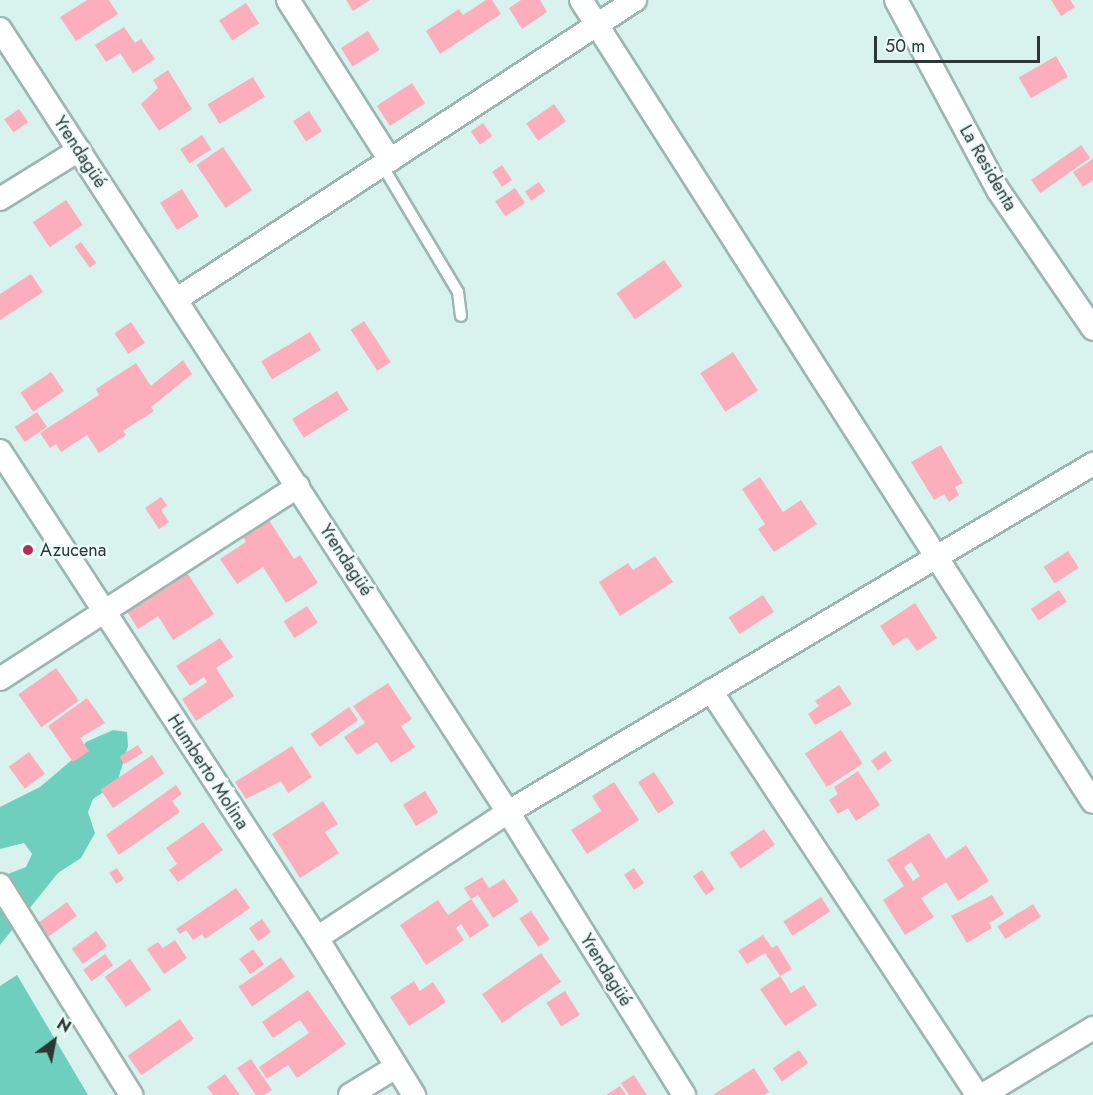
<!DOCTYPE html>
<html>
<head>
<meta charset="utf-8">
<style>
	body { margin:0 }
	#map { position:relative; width:1093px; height:1095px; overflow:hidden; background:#d8f3ed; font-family:Jost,sans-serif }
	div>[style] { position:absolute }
	.green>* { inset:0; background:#6fcfbe }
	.building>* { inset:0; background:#fdaebd; transform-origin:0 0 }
	.roads { filter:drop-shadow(2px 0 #9cb7b1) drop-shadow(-2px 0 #9cb7b1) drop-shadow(0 2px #9cb7b1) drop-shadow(0 -2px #9cb7b1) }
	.service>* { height:10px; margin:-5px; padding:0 5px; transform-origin:5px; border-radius:5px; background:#fff }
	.minor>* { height:22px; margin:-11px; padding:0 11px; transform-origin:11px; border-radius:11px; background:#fff }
	.dots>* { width:16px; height:16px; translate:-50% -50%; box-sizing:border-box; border:3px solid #edfefa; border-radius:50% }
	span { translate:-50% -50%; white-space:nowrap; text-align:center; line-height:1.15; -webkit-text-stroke:5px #edfefa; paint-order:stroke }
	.street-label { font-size:18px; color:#2c3634 }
	.poi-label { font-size:18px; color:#2c3634 }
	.left { translate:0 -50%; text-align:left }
	.north { position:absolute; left:24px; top:1011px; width:60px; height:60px; -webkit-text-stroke:4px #edfefa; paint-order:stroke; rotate:32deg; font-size:16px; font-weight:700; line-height:24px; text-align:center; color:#2c3634 }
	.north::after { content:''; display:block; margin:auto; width:21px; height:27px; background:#2c3634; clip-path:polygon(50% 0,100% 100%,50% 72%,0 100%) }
	.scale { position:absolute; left:874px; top:36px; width:166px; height:27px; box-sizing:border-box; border:3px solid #2c3634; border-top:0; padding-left:8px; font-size:18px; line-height:21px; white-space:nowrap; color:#2c3634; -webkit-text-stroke:4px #edfefa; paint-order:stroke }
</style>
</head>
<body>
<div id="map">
	<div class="green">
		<i style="clip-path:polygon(113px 730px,127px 732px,128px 746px,117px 783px,93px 799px,88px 812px,95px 833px,81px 858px,58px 873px,0 945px,0 877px,26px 867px,32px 854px,24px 843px,0 849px,0 807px,40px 787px,79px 754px,86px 742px)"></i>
		<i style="clip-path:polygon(17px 975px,88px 1095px,0 1095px,0 986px)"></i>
	</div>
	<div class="building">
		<i style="clip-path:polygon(87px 0,109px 0,118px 14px,76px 41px,60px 17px)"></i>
		<i style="clip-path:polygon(346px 0,370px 0,353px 11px)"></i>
		<i style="clip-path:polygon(486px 0,492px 0,501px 14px,440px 54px,426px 31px,459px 9px,463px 15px)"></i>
		<i style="clip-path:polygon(521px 0,540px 0,547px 12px,522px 29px,509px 8px)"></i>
		<i style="clip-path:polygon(1051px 0,1070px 0,1075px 7px,1061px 16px)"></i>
		<i style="left:246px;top:3px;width:24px;height:32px;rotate:57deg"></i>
		<i style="clip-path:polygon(124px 27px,135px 43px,141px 39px,155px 59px,133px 73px,120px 53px,106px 62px,95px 45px)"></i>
		<i style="left:368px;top:31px;width:22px;height:32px;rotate:58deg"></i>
		<i style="left:1056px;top:56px;width:24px;height:43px;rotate:60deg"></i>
		<i style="clip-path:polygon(168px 70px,192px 109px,159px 131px,141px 104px,158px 88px,153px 80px)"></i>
		<i style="left:253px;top:77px;width:23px;height:53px;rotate:59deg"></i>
		<i style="left:412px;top:83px;width:24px;height:42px;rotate:57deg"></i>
		<i style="left:554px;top:104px;width:21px;height:34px;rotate:55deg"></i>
		<i style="left:19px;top:109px;width:16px;height:18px;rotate:55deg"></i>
		<i style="left:309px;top:111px;width:24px;height:19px;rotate:57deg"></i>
		<i style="left:483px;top:123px;width:16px;height:15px;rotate:55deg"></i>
		<i style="left:202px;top:135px;width:17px;height:26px;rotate:57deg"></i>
		<i style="left:1081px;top:145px;width:16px;height:61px;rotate:55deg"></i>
		<i style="left:223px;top:147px;width:52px;height:32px;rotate:56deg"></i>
		<i style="clip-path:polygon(1093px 159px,1093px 180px,1083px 187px,1073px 172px)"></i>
		<i style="left:502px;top:165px;width:18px;height:12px;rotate:56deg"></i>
		<i style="left:539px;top:182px;width:11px;height:17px;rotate:56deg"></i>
		<i style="left:515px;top:188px;width:18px;height:24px;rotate:56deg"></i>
		<i style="left:182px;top:189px;width:32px;height:26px;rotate:58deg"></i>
		<i style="left:66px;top:200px;width:30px;height:40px;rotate:56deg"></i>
		<i style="left:81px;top:242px;width:26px;height:8px;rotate:54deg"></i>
		<i style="left:664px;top:260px;width:32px;height:58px;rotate:55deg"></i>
		<i style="clip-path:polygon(31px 274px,43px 292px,0 320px,0 294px)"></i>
		<i style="left:364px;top:321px;width:49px;height:16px;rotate:57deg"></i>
		<i style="left:131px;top:322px;width:25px;height:20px;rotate:56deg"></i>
		<i style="left:310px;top:332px;width:21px;height:57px;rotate:59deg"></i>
		<i style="left:733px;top:352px;width:46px;height:39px;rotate:57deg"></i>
		<i style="clip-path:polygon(183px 360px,192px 374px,151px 407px,154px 411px,123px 431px,126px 435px,99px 453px,87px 435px,61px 452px,56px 444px,50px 448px,40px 433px,99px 395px,96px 389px,136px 363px,151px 386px,142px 393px)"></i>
		<i style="left:51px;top:372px;width:23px;height:37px;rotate:56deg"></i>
		<i style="left:337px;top:391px;width:22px;height:53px;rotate:58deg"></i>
		<i style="left:37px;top:412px;width:18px;height:27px;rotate:56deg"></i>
		<i style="clip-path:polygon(941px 445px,963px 483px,955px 487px,959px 495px,949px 502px,944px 494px,934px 500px,911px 462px)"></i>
		<i style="clip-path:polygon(760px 477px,783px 512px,801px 500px,817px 524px,774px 552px,758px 529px,765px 524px,742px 489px)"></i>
		<i style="clip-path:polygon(161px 497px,167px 505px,161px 510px,169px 522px,159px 529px,145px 508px)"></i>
		<i style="clip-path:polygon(267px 517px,294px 559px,300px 555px,318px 583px,286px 603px,263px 567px,237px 584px,220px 559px,246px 542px,241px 533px)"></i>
		<i style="left:1068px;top:551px;width:20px;height:29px;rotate:57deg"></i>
		<i style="clip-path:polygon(655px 556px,673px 582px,620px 616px,599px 582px,628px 563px,633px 570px)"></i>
		<i style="clip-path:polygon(186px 571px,214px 614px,173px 640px,158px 616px,138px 629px,126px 610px)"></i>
		<i style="left:1059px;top:590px;width:14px;height:34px;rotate:56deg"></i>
		<i style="left:763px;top:595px;width:20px;height:41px;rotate:57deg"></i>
		<i style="clip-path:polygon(915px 603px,937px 638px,917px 651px,907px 637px,893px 646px,880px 626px)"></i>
		<i style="left:307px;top:606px;width:20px;height:28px;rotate:57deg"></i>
		<i style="clip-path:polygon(220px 638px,233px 657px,216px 668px,234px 696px,196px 721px,182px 699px,207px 682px,204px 677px,190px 686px,176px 666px)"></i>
		<i style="left:56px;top:668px;width:40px;height:46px;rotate:55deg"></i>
		<i style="clip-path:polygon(388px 683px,412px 719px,401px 726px,415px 747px,391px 763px,377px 742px,357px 755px,344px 737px,365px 723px,353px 706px)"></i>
		<i style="clip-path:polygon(839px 685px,852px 704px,815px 725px,808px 714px,819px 706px,815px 701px)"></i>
		<i style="clip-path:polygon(87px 698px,105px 723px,80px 738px,89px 751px,73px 762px,48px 726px)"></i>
		<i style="left:349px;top:707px;width:16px;height:47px;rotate:55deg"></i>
		<i style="left:841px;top:730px;width:40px;height:43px;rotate:57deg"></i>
		<i style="left:138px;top:745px;width:9px;height:22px;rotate:58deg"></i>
		<i style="clip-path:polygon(292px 746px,312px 777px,288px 793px,281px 781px,246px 799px,235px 782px)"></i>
		<i style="left:885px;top:751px;width:12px;height:17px;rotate:55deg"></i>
		<i style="left:29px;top:752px;width:27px;height:25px;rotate:54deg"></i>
		<i style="left:152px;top:755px;width:22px;height:62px;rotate:56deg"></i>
		<i style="clip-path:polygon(858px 771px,880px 805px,856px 821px,848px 808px,838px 814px,829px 800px,838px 794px,834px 787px)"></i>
		<i style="left:654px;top:772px;width:37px;height:19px;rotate:57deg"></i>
		<i style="clip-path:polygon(614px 782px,639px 820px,587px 854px,571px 830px,601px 811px,592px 796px)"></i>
		<i style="clip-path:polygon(176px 785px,182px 794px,172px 801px,180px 812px,119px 855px,106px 835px)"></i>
		<i style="left:425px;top:791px;width:25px;height:26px;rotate:58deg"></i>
		<i style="clip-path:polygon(323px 801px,338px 824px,325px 832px,339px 853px,300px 878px,272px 834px)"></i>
		<i style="clip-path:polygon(203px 822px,223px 850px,178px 882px,169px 870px,177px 864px,166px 848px)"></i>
		<i style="left:764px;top:829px;width:19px;height:42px;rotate:55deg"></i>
		<i style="clip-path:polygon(evenodd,929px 833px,946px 859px,966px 845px,989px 881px,958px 901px,946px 882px,921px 898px,934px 917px,905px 935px,883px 900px,904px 886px,887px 860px,929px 833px,911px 862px,920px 876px,913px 881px,904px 867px,911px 862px)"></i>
		<i style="left:117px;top:868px;width:13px;height:9px;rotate:58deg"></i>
		<i style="left:634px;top:868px;width:18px;height:12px;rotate:56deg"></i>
		<i style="left:702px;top:870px;width:23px;height:11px;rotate:56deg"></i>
		<i style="clip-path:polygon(482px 877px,489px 888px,504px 879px,519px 901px,493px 918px,478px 895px,471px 899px,464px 888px)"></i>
		<i style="clip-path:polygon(236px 888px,250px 908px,205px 939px,202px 934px,193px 940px,186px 930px,180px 934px,176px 929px)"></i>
		<i style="clip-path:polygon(992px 895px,1004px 914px,989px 923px,992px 928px,967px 943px,951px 916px)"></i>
		<i style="left:821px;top:897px;width:17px;height:45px;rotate:57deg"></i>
		<i style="clip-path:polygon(471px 899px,489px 925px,470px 938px,461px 924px,456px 928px,464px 940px,426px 965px,400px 925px,438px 900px,448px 915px)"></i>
		<i style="left:67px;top:902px;width:17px;height:35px;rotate:54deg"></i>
		<i style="left:1033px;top:904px;width:15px;height:42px;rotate:58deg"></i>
		<i style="left:531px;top:911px;width:34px;height:14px;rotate:56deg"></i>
		<i style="left:262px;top:919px;width:16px;height:16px;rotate:55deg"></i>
		<i style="left:96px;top:931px;width:19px;height:30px;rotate:54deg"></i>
		<i style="clip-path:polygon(763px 935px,772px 948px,777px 945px,792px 969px,780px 976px,765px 953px,747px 964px,738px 951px)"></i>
		<i style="clip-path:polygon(175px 940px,187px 958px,164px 974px,147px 949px,158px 942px,163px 948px)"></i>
		<i style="left:253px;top:949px;width:19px;height:17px;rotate:54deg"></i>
		<i style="left:541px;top:953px;width:35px;height:72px;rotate:55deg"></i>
		<i style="left:105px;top:954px;width:14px;height:27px;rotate:54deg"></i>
		<i style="left:281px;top:957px;width:24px;height:52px;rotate:55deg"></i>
		<i style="left:130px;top:959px;width:37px;height:31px;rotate:55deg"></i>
		<i style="clip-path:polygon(780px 976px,791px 993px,804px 985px,817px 1005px,785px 1026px,760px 989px)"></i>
		<i style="clip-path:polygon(414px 981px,420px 991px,433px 982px,446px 1002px,409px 1026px,390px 997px)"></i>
		<i style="clip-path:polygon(308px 990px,346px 1044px,297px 1078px,288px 1065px,267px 1079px,259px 1067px,309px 1033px,300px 1020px,273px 1038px,262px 1022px)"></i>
		<i style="left:565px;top:991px;width:28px;height:22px;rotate:58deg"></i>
		<i style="left:180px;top:1019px;width:24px;height:64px;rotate:55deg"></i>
		<i style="left:799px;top:1050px;width:16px;height:32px;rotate:55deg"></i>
		<i style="clip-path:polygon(251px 1059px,272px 1090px,264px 1095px,256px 1095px,237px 1068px)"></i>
		<i style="clip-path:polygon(754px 1068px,769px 1092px,764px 1095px,713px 1095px)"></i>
		<i style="clip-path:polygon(225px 1074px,240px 1095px,213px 1095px,207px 1087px)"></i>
		<i style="clip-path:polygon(634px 1075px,647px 1095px,629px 1095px,621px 1083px)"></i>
		<i style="clip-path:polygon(620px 1086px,626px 1095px,606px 1095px)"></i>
	</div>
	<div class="roads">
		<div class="service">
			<i style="left:382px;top:165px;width:148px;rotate:59.1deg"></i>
			<i style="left:458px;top:292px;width:24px;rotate:83deg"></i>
		</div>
		<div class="minor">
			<i style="left:288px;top:0;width:190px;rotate:57.5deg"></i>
			<i style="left:581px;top:0;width:951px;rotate:57.45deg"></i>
			<i style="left:896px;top:0;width:216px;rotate:61.8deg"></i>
			<i style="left:998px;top:190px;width:168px;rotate:55.6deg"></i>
			<i style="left:0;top:29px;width:933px;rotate:57.03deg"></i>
			<i style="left:508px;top:812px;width:333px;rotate:58.1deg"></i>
			<i style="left:0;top:199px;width:93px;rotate:-31.8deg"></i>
			<i style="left:177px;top:299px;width:547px;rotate:-33.14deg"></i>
			<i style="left:0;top:451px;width:581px;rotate:56.94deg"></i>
			<i style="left:317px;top:938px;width:185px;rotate:58.3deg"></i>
			<i style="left:0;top:679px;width:355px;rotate:-32.9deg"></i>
			<i style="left:711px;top:691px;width:484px;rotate:56.6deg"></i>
			<i style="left:0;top:885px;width:248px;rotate:58deg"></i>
			<i style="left:317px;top:938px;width:229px;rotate:-33.4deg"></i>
			<i style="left:508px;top:812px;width:681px;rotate:-30.75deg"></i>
			<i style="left:350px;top:1095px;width:54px;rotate:-31.3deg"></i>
			<i style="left:983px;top:1095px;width:129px;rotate:-31.3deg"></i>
		</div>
	</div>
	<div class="dots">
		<i style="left:28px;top:550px;background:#b92a59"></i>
	</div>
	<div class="street-label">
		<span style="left:80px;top:152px;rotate:57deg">Yrendagüé</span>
		<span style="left:988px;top:168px;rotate:60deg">La Residenta</span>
		<span style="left:346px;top:560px;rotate:57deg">Yrendagüé</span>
		<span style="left:208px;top:772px;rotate:57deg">Humberto Molina</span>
		<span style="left:606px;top:970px;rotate:58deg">Yrendagüé</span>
	</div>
	<div class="poi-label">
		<span class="left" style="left:40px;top:550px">Azucena</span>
	</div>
	<div class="north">N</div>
	<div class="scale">50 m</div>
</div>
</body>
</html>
